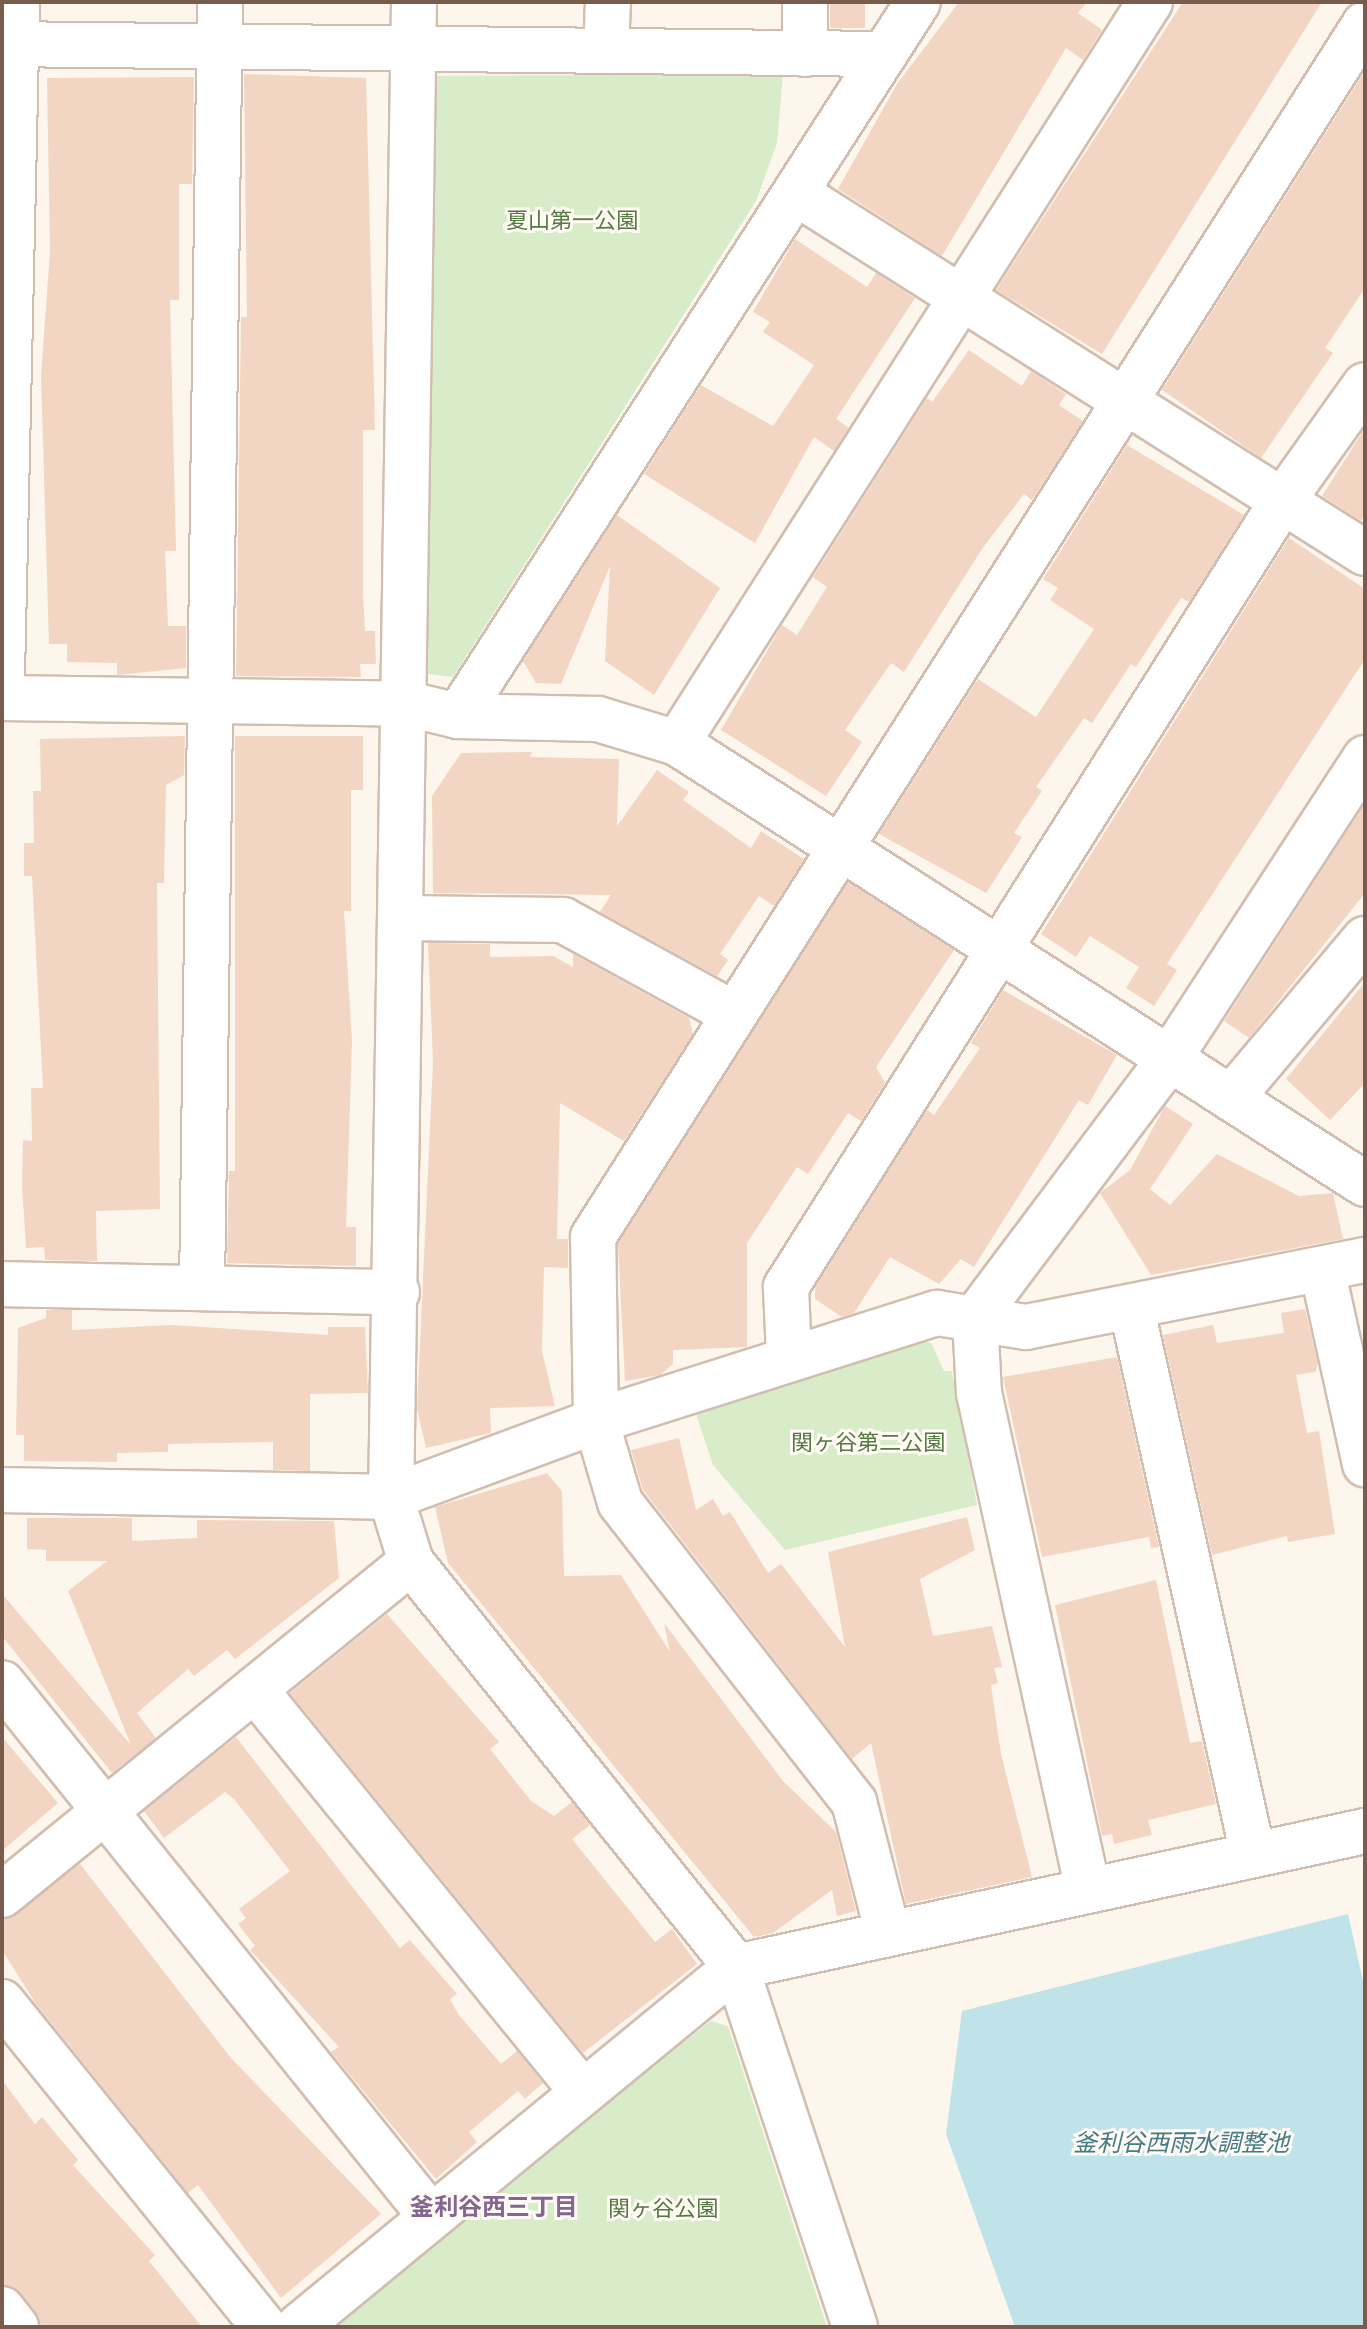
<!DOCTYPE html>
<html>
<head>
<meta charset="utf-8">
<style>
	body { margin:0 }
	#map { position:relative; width:1367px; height:2329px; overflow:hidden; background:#fdf6ec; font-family:Rubik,"Noto Sans JP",sans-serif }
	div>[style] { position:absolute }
	.green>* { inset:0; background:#d8ecc9 }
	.water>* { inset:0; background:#bfe3e8 }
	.building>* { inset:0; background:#f3d5c3; transform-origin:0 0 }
	.roads { filter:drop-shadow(2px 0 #d1beb0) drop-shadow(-2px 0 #d1beb0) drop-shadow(0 2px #d1beb0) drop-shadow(0 -2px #d1beb0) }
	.street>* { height:44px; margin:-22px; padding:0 22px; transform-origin:22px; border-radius:22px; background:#fff }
	.secondary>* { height:44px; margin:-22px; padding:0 22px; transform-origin:22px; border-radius:22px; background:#fff }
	span { translate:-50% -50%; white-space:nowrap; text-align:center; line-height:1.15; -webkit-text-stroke:6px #fffaf3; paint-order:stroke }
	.park-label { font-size:22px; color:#537a41 }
	.water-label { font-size:24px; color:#437c86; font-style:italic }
	.neighbourhood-label { font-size:24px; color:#846695; font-weight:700 }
	.frame { position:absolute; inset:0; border:4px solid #7a5c4d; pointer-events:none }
</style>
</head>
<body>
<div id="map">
	<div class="green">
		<i style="clip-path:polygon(783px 74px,777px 143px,756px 201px,453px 677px,421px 673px,431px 76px)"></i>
		<i style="clip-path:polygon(919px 1341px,931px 1343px,944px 1371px,952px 1371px,977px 1505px,785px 1550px,713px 1465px,693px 1405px)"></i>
		<i style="clip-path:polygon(711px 2021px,728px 2026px,827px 2327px,319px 2327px)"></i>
	</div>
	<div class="water">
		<i style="clip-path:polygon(1348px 1914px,1365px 1990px,1365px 2327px,1015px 2327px,946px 2134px,962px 2011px)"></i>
	</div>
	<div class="building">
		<i style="left:830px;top:2px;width:35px;height:26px"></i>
		<i style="clip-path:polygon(959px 2px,1087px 2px,1078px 13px,1102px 30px,1083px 60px,1066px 48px,942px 256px,838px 189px,897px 84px)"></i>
		<i style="clip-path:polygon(1183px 2px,1322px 2px,1102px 354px,996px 290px)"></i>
		<i style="clip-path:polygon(1365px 71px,1365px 288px,1325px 348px,1333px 353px,1261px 458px,1162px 390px)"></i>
		<i style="clip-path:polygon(244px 74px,366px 78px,375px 430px,363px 430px,363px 596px,365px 631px,375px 631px,376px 664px,360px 664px,361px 677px,236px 676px,241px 317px,247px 317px)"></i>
		<i style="clip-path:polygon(194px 77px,192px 184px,179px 184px,179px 300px,170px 300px,176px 551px,165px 551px,168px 626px,186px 626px,186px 668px,117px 675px,117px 663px,67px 662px,67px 644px,49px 644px,41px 375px,50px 252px,47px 78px)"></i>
		<i style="clip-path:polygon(795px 239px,867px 287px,876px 273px,915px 298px,836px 419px,849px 428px,834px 451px,814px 437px,755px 543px,644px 474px,701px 385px,773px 426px,814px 365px,763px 332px,770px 322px,753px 312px)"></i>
		<i style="clip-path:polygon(969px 350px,1022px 386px,1031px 371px,1066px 394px,1059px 405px,1083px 421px,1032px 500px,1024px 494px,982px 549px,904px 672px,891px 663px,845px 730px,862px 742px,826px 796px,721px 730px,782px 625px,797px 635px,827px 587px,813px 577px,927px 398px,932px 402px)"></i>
		<i style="clip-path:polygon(1365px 428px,1365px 514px,1361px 521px,1322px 496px)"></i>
		<i style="clip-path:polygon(1127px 445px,1244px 515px,1189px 602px,1181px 598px,1136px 667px,1131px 664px,1092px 723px,1084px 718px,1036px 787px,1042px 791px,1014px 833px,1022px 837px,986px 893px,879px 834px,978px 679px,1036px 717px,1094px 629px,1050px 600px,1058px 588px,1043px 579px)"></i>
		<i style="clip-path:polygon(617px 515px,720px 588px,654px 695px,605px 661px,610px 566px,561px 684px,536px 683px,523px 661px)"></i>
		<i style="clip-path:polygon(1289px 538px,1365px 589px,1365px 659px,1167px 964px,1177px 970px,1154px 1006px,1126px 988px,1139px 967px,1090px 936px,1076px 957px,1041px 934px)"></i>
		<i style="clip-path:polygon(185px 736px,184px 775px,166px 785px,164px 883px,157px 883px,160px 1209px,96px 1211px,97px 1261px,45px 1260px,44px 1247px,26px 1248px,22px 1185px,23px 1140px,32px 1141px,31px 1088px,43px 1088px,32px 876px,24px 876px,24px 843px,34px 843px,33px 791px,41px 791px,40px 739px)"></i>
		<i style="clip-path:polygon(235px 736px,363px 736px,363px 790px,351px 790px,351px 911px,344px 911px,352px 1041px,346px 1227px,356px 1227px,356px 1266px,227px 1263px,229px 1171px,235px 1171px)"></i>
		<i style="clip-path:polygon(532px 752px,530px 757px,619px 759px,617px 826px,657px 770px,689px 792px,683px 800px,751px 848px,761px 831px,804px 859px,774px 906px,759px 896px,720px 954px,728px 960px,717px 976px,600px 912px,611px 895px,433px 893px,432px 796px,461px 753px)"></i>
		<i style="clip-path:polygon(1365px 804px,1365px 893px,1249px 1038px,1224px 1021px)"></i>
		<i style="clip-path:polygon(848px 882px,954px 950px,876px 1067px,885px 1083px,861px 1121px,848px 1113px,808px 1174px,797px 1167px,747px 1243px,747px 1347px,673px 1350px,673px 1364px,660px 1375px,625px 1381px,618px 1244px)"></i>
		<i style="clip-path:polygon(428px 943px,490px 944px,490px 957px,553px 956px,573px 967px,573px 954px,689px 1018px,693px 1034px,624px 1141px,560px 1103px,557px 1239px,568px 1239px,568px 1268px,544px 1267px,542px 1351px,555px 1406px,490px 1408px,491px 1433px,426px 1448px,417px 1409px,433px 1062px)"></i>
		<i style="clip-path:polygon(1365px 982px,1365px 1083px,1330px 1120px,1286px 1079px)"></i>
		<i style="clip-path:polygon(1003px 990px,1117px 1055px,1088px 1105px,1079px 1100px,974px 1267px,961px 1259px,939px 1284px,890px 1257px,854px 1313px,842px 1317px,815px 1299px,815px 1288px,927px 1110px,934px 1115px,980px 1048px,971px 1043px)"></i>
		<i style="clip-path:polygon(1165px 1106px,1193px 1124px,1150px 1189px,1170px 1205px,1217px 1154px,1299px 1196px,1333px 1193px,1343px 1239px,1151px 1275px,1100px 1193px,1130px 1170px)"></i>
		<i style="clip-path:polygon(1305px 1309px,1318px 1364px,1315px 1372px,1296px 1375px,1307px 1433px,1319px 1431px,1335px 1534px,1288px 1542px,1287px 1536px,1212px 1555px,1163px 1335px,1213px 1325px,1217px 1343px,1284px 1333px,1281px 1313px)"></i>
		<i style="clip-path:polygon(46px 1310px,72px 1310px,72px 1330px,172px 1325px,328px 1335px,328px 1327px,365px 1327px,368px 1393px,310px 1394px,310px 1471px,273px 1470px,273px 1442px,168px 1444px,168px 1452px,117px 1453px,117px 1462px,24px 1461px,24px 1435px,16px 1435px,18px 1328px,46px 1318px)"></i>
		<i style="clip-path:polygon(1117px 1357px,1159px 1547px,1151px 1548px,1149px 1537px,1042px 1557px,1003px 1377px)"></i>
		<i style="clip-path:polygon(679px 1438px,696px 1510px,713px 1499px,723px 1516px,730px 1512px,768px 1573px,781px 1564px,845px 1647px,828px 1552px,967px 1517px,975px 1550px,920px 1579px,933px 1636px,992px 1626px,1002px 1667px,994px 1668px,998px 1683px,991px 1685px,1001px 1754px,1032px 1877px,906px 1904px,871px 1743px,852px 1759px,643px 1490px,631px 1450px)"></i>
		<i style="clip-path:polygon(547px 1473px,562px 1491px,564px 1576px,621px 1575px,670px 1652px,664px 1623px,783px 1781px,836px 1832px,856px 1911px,837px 1916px,832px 1890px,773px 1933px,754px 1937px,448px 1563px,435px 1507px)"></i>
		<i style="clip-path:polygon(27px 1518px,132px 1518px,132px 1541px,197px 1538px,197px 1520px,334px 1521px,339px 1578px,235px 1659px,227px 1650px,194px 1676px,188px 1669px,137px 1713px,156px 1738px,112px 1773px,2px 1636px,2px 1594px,131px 1745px,68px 1591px,107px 1561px,46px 1561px,46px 1550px,27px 1549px)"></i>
		<i style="clip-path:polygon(1156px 1580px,1190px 1743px,1202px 1741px,1216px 1804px,1148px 1820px,1152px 1835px,1114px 1844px,1112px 1834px,1102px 1836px,1055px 1605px)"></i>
		<i style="clip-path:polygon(387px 1614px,499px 1742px,490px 1749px,531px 1801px,554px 1816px,572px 1802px,590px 1825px,572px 1839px,655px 1942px,672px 1929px,697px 1964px,583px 2053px,290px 1693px)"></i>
		<i style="clip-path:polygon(2px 1737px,58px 1803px,2px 1851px)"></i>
		<i style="clip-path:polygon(236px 1737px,400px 1948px,410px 1940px,457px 1994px,450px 1999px,458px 2014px,501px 2064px,517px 2051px,543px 2083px,525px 2099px,518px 2091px,469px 2132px,477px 2142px,436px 2179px,331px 2052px,339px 2047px,250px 1950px,255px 1946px,238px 1924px,246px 1918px,239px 1909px,290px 1871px,234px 1799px,225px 1792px,164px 1838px,144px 1811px)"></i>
		<i style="clip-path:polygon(80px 1864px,231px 2058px,381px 2214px,281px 2298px,198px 2185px,188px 2193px,36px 2004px,2px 1950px,2px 1920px)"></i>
		<i style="clip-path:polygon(2px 2080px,35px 2124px,42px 2117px,78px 2160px,73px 2165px,155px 2255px,149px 2261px,202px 2327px,41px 2325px,22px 2294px,2px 2285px)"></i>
	</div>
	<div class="roads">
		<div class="street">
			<i style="left:414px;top:2px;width:1495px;rotate:90.88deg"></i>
			<i style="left:391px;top:1497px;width:68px;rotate:72.9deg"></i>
			<i style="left:411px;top:1562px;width:519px;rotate:51.25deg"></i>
			<i style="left:736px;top:1967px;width:379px;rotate:71.7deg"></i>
			<i style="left:606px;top:51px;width:49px;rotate:-87.7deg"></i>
			<i style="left:805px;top:54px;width:52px;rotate:-90deg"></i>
			<i style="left:796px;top:193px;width:673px;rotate:32.32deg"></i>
			<i style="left:677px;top:743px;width:879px;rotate:-57.45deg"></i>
			<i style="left:401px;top:918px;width:162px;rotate:0.7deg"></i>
			<i style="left:563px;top:920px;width:193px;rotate:28.8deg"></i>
			<i style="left:1231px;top:1098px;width:208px;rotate:-49.9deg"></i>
			<i style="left:1323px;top:1273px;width:196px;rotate:77.6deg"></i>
			<i style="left:202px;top:1288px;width:1286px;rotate:-89.2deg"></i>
			<i style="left:1132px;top:1310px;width:553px;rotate:77.47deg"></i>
			<i style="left:789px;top:1357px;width:70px;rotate:-92.5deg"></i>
			<i style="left:786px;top:1287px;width:931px;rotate:-57.73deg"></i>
			<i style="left:1283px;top:500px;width:141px;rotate:-54.5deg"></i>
			<i style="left:2px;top:1490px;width:389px;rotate:1deg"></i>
			<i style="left:2px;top:1683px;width:681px;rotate:51.2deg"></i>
			<i style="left:256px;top:1691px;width:515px;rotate:50.84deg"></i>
			<i style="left:1088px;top:1890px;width:509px;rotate:-102.37deg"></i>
			<i style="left:979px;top:1393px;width:75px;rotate:-93.1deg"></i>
			<i style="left:975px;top:1318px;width:320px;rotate:-53.1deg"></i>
			<i style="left:1167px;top:1062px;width:363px;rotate:-56.9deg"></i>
			<i style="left:2px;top:1895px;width:527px;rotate:-39.15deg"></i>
			<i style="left:888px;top:1934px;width:136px;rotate:-104.4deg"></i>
			<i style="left:854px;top:1802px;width:380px;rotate:-128deg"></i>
			<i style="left:620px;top:1502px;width:84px;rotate:-106.5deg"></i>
			<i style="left:596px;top:1421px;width:184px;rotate:-90.9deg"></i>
			<i style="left:593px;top:1237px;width:1438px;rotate:-57.53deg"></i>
			<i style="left:2px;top:2002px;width:417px;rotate:51.1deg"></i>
			<i style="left:2px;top:2309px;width:23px;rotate:52deg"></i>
			<i style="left:298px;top:2327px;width:567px;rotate:-39.42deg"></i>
			<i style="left:736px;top:1967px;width:644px;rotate:-12.2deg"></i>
		</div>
		<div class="secondary">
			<i style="left:2px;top:44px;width:882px;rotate:0.65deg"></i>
			<i style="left:2px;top:675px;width:673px;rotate:-88.72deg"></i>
			<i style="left:2px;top:698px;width:406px;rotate:0.8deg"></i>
			<i style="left:408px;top:704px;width:51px;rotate:13.5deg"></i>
			<i style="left:458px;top:716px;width:140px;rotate:1.2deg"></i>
			<i style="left:598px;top:719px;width:83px;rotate:16.9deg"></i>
			<i style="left:677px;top:743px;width:817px;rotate:32.66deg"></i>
			<i style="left:458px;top:716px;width:849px;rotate:-57.21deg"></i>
			<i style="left:2px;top:1284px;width:395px;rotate:1.2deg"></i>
			<i style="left:391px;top:1497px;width:219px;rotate:-20.3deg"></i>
			<i style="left:596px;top:1421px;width:358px;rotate:-17.6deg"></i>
			<i style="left:937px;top:1313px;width:90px;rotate:8.9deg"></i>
			<i style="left:1026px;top:1327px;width:346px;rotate:-11.2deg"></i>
		</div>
	</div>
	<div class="park-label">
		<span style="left:572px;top:221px">夏山第一公園</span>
		<span style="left:868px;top:1443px">関ヶ谷第二公園</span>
		<span style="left:663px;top:2209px">関ヶ谷公園</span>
	</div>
	<div class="water-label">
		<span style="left:1181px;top:2144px">釜利谷西雨水調整池</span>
	</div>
	<div class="neighbourhood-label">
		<span style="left:494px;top:2208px">釜利谷西三丁目</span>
	</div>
	<div class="frame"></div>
</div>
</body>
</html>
